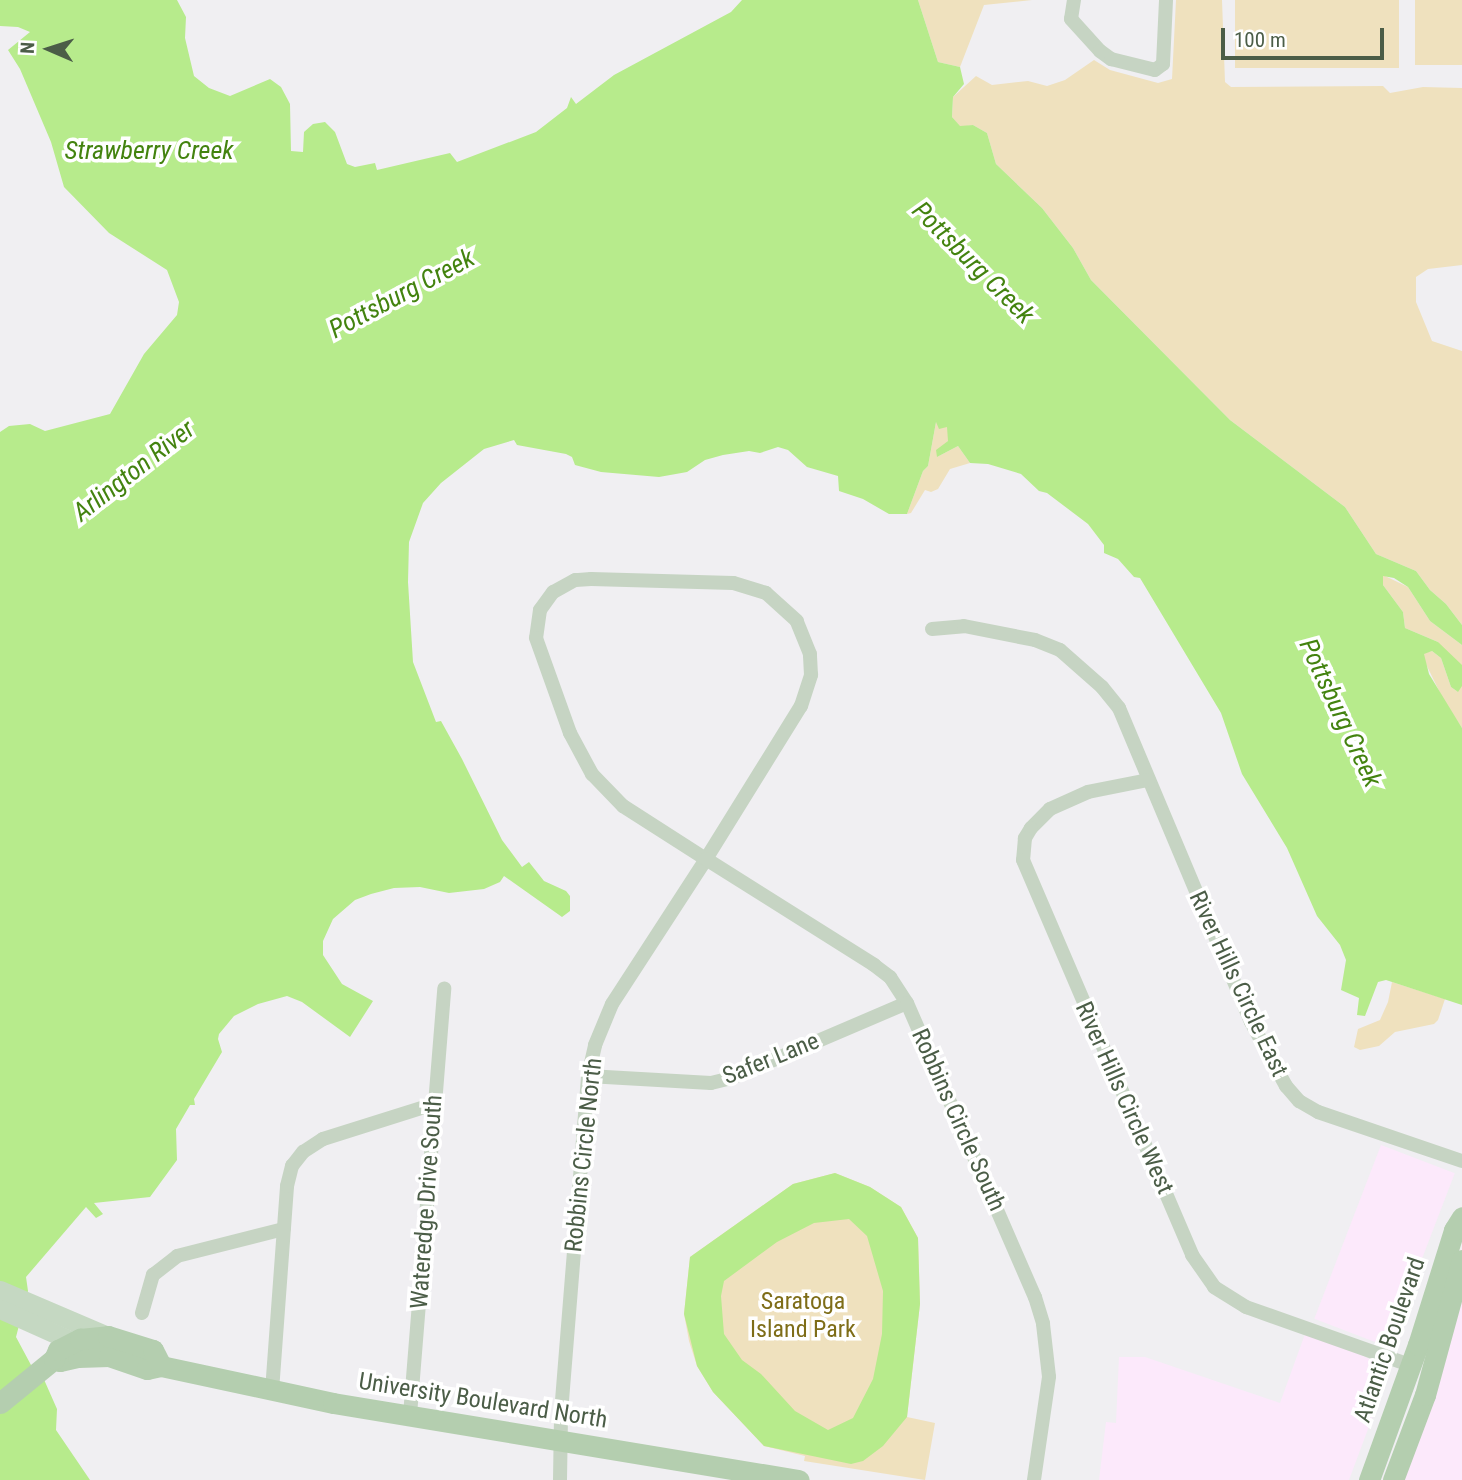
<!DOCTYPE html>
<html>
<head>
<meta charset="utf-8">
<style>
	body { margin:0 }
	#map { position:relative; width:1462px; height:1480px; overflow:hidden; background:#f0eff2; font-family:"Roboto Condensed",sans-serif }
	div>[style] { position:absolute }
	.commercial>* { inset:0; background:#fce9fb; transform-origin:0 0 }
	.green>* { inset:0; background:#efe1be; transform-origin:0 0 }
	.water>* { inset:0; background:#b7eb8c }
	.minor>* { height:14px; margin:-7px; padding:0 7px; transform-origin:7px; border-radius:7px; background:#c6d4c3 }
	.secondary>* { height:19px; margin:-9.5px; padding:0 9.5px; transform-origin:9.5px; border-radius:9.5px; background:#c5d8c2 }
	.primary>* { height:21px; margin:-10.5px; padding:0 10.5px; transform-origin:10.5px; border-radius:10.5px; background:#b4ceaf }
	span { translate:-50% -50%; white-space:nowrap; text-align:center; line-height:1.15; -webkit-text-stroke:7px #fff; paint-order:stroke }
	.street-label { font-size:24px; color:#4b5d47 }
	.park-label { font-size:24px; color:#7e6d18 }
	.water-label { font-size:26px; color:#43830f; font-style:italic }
	.north { position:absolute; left:14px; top:14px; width:70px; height:70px; -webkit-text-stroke:5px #fff; paint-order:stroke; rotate:273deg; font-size:19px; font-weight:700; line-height:28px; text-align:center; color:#4b5d47 }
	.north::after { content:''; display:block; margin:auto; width:24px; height:32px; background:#4b5d47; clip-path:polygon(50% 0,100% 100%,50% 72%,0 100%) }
	.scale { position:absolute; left:1221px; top:28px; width:163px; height:32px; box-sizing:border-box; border:4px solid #4b5d47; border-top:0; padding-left:9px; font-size:21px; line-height:24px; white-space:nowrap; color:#4b5d47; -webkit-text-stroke:5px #fff; paint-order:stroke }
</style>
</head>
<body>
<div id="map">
	<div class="commercial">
		<i style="left:1381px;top:1145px;width:79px;height:186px;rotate:21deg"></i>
		<i style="clip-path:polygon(1462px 1294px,1462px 1480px,1398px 1480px)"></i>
		<i style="clip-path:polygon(1305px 1334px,1356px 1352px,1390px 1370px,1349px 1480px,1099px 1480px,1106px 1422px,1116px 1423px,1119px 1357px,1145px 1357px,1280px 1403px)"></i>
	</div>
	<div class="green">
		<i style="clip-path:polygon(918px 0,1032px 0,984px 5px,960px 67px,938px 62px)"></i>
		<i style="clip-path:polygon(1176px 0,1222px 0,1225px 82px,1231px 87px,1383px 86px,1390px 93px,1423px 87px,1462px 88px,1462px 265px,1428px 269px,1416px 277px,1416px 302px,1432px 341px,1462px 351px,1462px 625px,1446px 604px,1430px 590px,1416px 571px,1376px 554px,1345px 507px,1230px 420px,1091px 280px,1073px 248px,1042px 208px,996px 164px,987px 133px,973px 125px,960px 127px,952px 117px,953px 97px,976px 76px,992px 85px,1028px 81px,1047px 86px,1065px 80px,1094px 60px,1110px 70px,1158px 83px,1172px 79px)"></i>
		<i style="left:1235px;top:0;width:164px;height:68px"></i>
		<i style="left:1415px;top:0;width:47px;height:65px"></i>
		<i style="clip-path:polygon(936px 422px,949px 428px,948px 441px,937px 457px,958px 446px,970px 463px,950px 469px,938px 489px,931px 492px,925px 490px,911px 513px,907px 514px,923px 471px,928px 466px)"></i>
		<i style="clip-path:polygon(1383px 575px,1408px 587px,1430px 621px,1462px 645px,1462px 728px,1443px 699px,1424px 660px,1424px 653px,1432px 651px,1441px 658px,1451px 687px,1458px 692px,1438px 642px,1405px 628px,1403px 612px,1383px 585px)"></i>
		<i style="clip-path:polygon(1392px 982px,1445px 999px,1438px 1020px,1434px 1024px,1395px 1032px,1379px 1046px,1360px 1050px,1354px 1047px,1358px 1029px,1380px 1020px,1388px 1002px)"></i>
		<i style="clip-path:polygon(835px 1173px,870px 1187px,901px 1207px,918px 1238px,920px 1304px,907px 1417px,935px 1423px,925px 1480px,804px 1461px,805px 1456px,764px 1446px,713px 1392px,697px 1366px,689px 1341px,684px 1314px,690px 1257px,793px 1184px)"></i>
	</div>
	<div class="water">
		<i style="clip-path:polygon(0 0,177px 0,186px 17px,185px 38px,194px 76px,209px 88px,230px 96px,270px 79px,281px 87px,290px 104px,291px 151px,303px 152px,304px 132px,313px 124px,325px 122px,335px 132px,347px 164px,355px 167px,375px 163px,377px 170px,450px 153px,457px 162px,536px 132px,567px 108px,571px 97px,576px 104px,614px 75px,731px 12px,742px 0,918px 0,938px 62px,960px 67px,964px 84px,953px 97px,952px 117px,960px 126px,973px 125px,987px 133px,996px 164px,1042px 208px,1073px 248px,1091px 280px,1230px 420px,1345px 507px,1376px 554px,1416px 571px,1430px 590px,1446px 604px,1462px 625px,1462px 645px,1430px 621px,1408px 587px,1394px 578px,1383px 576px,1383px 585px,1403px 612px,1405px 628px,1438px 642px,1462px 665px,1462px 686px,1458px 692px,1451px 687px,1441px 658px,1432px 651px,1424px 654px,1429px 674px,1462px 728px,1462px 1005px,1386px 980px,1378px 982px,1365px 1016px,1357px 1015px,1359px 998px,1341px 990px,1346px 960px,1340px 945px,1317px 916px,1287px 848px,1242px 774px,1221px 713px,1140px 578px,1134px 577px,1118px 559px,1104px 553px,1104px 545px,1088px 524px,1047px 493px,1039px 491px,1021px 474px,988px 464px,970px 463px,958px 446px,937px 457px,936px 450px,948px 441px,947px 427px,939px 429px,936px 422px,928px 466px,923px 471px,907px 514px,889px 514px,863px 499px,839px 491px,838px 476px,807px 467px,788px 450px,778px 447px,760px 453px,749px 451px,723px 455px,705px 460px,687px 472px,659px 477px,601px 472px,575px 465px,572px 457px,566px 454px,517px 445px,514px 440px,484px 449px,441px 483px,423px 503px,409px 542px,408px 582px,413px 662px,436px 722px,441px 721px,462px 759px,502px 840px,522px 867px,529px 862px,544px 881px,566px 891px,570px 896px,570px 911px,562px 917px,504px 876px,500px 882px,484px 889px,449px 893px,420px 887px,394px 888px,371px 894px,355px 900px,333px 919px,323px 941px,323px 955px,342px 984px,373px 1001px,350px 1037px,302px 1002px,287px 996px,258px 1004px,234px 1016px,219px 1034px,218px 1039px,222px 1052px,194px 1099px,195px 1105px,190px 1105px,176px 1129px,177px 1160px,150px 1197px,94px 1203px,103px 1214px,96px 1218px,86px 1207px,26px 1277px,28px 1291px,16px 1337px,31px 1365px,42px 1375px,57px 1409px,56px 1430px,90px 1480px,0 1480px,0 432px,9px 426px,30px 424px,45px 431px,110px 414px,144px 354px,177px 315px,179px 302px,167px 270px,109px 233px,64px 187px,51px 142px,20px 69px,8px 50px,30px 32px,18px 27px,0 26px)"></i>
		<i style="clip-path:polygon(evenodd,835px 1173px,870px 1187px,901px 1207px,918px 1238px,920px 1304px,907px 1417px,883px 1446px,863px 1461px,851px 1464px,764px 1446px,713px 1392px,697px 1366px,684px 1314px,690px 1257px,793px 1184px,835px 1173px,849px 1219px,867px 1236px,883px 1291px,882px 1334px,873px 1379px,853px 1418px,828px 1430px,795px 1411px,761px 1374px,742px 1360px,724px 1334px,721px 1296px,724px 1281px,777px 1242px,814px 1223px,849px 1219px)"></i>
	</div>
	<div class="minor">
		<i style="left:1074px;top:0;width:19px;rotate:99deg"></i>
		<i style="left:1071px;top:19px;width:43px;rotate:47.8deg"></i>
		<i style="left:1100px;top:51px;width:14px;rotate:36deg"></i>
		<i style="left:1111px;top:59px;width:45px;rotate:14deg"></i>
		<i style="left:1155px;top:70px;width:10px;rotate:-37deg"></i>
		<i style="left:1163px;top:64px;width:64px;rotate:-87.3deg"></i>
		<i style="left:932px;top:629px;width:32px;rotate:-5deg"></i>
		<i style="left:964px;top:626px;width:72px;rotate:11.2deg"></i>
		<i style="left:1035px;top:640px;width:27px;rotate:22deg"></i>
		<i style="left:1060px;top:650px;width:56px;rotate:41.4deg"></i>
		<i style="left:1102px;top:687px;width:27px;rotate:51deg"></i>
		<i style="left:1119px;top:708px;width:341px;rotate:67.2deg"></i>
		<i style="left:1251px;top:1022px;width:73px;rotate:61.3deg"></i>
		<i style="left:1286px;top:1086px;width:20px;rotate:49deg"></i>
		<i style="left:1299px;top:1101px;width:22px;rotate:30deg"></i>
		<i style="left:1318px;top:1112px;width:152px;rotate:18.8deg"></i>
		<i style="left:1148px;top:780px;width:61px;rotate:168.7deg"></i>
		<i style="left:1088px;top:792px;width:42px;rotate:155.9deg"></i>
		<i style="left:1050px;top:809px;width:27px;rotate:135deg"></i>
		<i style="left:1031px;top:828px;width:12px;rotate:121deg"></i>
		<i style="left:1025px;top:838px;width:22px;rotate:95deg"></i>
		<i style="left:1023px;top:860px;width:430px;rotate:66.8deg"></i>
		<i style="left:1192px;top:1255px;width:39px;rotate:55deg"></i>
		<i style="left:1214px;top:1287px;width:38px;rotate:32deg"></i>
		<i style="left:1246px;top:1307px;width:174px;rotate:19.5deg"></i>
		<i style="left:588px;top:1076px;width:123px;rotate:3.3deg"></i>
		<i style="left:711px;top:1083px;width:21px;rotate:-14deg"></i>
		<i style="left:731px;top:1078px;width:191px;rotate:-23.1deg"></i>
		<i style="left:142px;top:1313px;width:40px;rotate:-74deg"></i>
		<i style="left:153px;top:1275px;width:31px;rotate:-38deg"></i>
		<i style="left:177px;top:1256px;width:110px;rotate:-14.2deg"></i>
		<i style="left:272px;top:1391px;width:206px;rotate:-85.8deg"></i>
		<i style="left:287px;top:1186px;width:21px;rotate:-76deg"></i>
		<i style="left:292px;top:1166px;width:18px;rotate:-52deg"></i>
		<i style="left:303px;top:1152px;width:24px;rotate:-33deg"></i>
		<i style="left:323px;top:1139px;width:116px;rotate:-17.5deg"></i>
		<i style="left:410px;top:1415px;width:428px;rotate:-85.4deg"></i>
		<i style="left:560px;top:1480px;width:67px;rotate:-89.1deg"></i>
		<i style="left:561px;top:1413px;width:338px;rotate:-85.4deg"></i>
		<i style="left:588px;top:1076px;width:32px;rotate:-77deg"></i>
		<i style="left:595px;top:1045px;width:44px;rotate:-67.5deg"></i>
		<i style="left:612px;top:1004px;width:173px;rotate:-57deg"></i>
		<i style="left:706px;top:859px;width:180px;rotate:-58.2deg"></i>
		<i style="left:801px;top:706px;width:33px;rotate:-72deg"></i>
		<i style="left:811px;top:675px;width:21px;rotate:-93deg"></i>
		<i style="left:810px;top:654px;width:35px;rotate:-112deg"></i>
		<i style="left:797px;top:621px;width:42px;rotate:-137.9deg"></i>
		<i style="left:766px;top:593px;width:34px;rotate:-163deg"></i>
		<i style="left:733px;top:583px;width:142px;rotate:-178.4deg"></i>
		<i style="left:591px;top:579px;width:16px;rotate:176deg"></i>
		<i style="left:575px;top:580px;width:25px;rotate:151deg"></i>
		<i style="left:553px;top:592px;width:22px;rotate:126deg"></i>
		<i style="left:540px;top:610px;width:28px;rotate:98deg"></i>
		<i style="left:536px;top:638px;width:101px;rotate:70.3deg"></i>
		<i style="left:570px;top:733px;width:47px;rotate:61.8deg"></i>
		<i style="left:592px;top:774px;width:45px;rotate:45.9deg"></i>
		<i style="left:623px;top:806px;width:98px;rotate:32.6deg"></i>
		<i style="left:706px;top:859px;width:199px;rotate:32.2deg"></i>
		<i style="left:874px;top:965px;width:20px;rotate:37deg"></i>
		<i style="left:890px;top:977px;width:31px;rotate:57deg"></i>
		<i style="left:907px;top:1003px;width:321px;rotate:66.5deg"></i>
		<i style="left:1035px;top:1297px;width:28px;rotate:73deg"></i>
		<i style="left:1043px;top:1324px;width:53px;rotate:83.5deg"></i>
		<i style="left:1049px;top:1377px;width:104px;rotate:98.3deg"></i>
	</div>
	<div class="secondary">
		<i style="left:0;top:1290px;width:117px;rotate:23.1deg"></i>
		<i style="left:0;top:1309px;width:93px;rotate:24.1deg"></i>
	</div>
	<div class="primary">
		<i style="left:54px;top:1359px;width:6px;rotate:18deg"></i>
		<i style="left:60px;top:1361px;width:18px;rotate:-13deg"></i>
		<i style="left:78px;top:1357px;width:31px;rotate:-2deg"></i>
		<i style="left:109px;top:1356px;width:40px;rotate:18.9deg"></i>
		<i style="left:147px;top:1369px;width:14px;rotate:-12deg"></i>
		<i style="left:161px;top:1366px;width:176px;rotate:12.1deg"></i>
		<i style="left:333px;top:1403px;width:472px;rotate:9.4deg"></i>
		<i style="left:0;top:1403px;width:70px;rotate:-39.2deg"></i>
		<i style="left:54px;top:1359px;width:10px;rotate:-66deg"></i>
		<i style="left:58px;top:1350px;width:25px;rotate:-27deg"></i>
		<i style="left:80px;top:1339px;width:28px;rotate:-6deg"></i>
		<i style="left:108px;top:1336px;width:47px;rotate:17.3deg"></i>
		<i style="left:153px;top:1350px;width:18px;rotate:63deg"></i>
		<i style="left:1369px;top:1480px;width:144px;rotate:-70.1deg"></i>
		<i style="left:1418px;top:1345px;width:121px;rotate:-72.6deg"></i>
		<i style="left:1454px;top:1230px;width:15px;rotate:-58deg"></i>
		<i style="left:1393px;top:1480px;width:91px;rotate:-69.4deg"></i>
		<i style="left:1425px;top:1395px;width:140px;rotate:-74.7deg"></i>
	</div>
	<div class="street-label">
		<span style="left:1238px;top:984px;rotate:65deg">River Hills Circle East</span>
		<span style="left:771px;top:1059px;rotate:-22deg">Safer Lane</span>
		<span style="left:1124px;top:1098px;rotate:66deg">River Hills Circle West</span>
		<span style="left:958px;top:1120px;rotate:66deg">Robbins Circle South</span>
		<span style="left:584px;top:1155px;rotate:-84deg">Robbins Circle North</span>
		<span style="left:427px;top:1202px;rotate:-86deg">Wateredge Drive South</span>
		<span style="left:1390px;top:1340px;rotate:-71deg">Atlantic Boulevard</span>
		<span style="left:483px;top:1401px;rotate:9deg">University Boulevard North</span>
	</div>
	<div class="park-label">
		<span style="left:803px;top:1316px">Saratoga<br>Island Park</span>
	</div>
	<div class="water-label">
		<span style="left:149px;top:151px">Strawberry Creek</span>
		<span style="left:973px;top:263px;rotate:45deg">Pottsburg Creek</span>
		<span style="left:402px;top:294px;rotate:-28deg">Pottsburg Creek</span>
		<span style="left:134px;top:471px;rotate:-38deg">Arlington River</span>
		<span style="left:1340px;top:713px;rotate:65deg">Pottsburg Creek</span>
	</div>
	<div class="north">N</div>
	<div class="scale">100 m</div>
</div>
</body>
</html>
